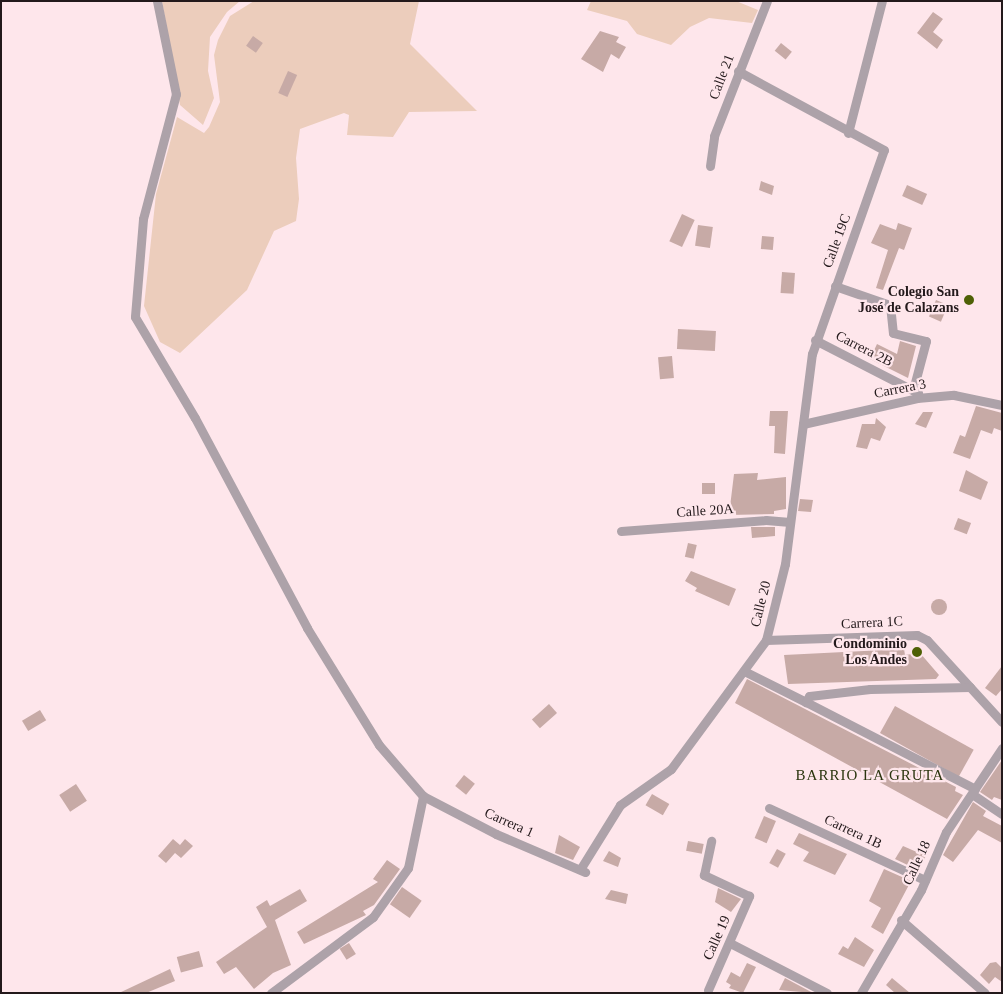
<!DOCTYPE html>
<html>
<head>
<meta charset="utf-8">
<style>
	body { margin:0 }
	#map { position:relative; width:1003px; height:994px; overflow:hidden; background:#fee6eb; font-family:Georgia,serif }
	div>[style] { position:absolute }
	.green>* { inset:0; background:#eccdbc }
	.building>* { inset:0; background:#c7aaa6; transform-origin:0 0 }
	.round { border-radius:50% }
	.minor>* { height:9px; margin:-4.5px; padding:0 4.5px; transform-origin:4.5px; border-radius:4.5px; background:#ada2a9 }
	.dots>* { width:14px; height:14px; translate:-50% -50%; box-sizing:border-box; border:2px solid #fee6eb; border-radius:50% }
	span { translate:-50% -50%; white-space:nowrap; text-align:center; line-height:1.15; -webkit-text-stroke:4.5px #fee6eb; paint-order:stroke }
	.street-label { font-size:14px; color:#23191b }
	.poi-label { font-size:14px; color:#23191b; font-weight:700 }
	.right { translate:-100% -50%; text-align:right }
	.neighbourhood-label { font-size:15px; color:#2b350e; letter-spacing:1px }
	.frame { position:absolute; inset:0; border:2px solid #23191b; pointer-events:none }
</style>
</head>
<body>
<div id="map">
	<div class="green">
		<i style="clip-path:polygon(162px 1px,240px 1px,227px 12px,210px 37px,208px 71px,214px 98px,203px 125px,180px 105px)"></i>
		<i style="clip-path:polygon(254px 1px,419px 1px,410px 44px,477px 111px,409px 112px,393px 137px,347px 135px,349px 115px,344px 113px,300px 129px,296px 158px,299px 199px,296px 221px,274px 231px,247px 290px,180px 353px,160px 342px,144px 306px,156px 194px,177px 117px,204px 133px,209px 127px,220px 102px,214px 55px,218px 40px,230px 16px)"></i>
		<i style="clip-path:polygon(591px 1px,736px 1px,758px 10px,752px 23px,709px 18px,690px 27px,671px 45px,637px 34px,627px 21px,587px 10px)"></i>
	</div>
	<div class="building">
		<i style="clip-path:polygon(933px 12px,943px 19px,933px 32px,943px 40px,937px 49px,917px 33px)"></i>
		<i style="clip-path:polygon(600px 31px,619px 37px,616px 42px,626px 47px,619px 59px,611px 54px,603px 72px,581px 59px)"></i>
		<i style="left:253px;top:36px;width:12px;height:12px;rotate:35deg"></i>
		<i style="left:781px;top:43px;width:14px;height:10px;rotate:39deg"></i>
		<i style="left:288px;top:71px;width:10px;height:24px;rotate:24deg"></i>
		<i style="clip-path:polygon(761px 181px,774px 186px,772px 195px,759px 190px)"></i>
		<i style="left:907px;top:185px;width:22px;height:12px;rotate:24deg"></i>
		<i style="left:682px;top:214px;width:14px;height:30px;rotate:25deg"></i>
		<i style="clip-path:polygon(898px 223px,912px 228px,904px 250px,899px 248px,883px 290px,876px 288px,888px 250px,871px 243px,880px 224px,896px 230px)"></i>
		<i style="left:698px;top:225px;width:15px;height:21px;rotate:8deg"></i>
		<i style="left:762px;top:236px;width:12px;height:13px;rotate:5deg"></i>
		<i style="left:782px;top:272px;width:13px;height:21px;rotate:4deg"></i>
		<i style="left:936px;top:300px;width:13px;height:18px;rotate:23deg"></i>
		<i style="left:678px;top:329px;width:38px;height:20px;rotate:3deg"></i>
		<i style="clip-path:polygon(900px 341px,916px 346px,908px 378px,870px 359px,877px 344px,897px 354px)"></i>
		<i style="left:672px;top:356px;width:22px;height:14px;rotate:85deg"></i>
		<i style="clip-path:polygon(976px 406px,1002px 413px,1002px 431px,994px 428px,992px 434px,981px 430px,970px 459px,953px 453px,960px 435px,965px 437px)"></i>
		<i style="clip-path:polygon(770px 411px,788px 411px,785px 454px,774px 453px,775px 426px,769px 426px)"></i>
		<i style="clip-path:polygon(923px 412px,933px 412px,926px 428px,915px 424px)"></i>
		<i style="clip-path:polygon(876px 418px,886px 427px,880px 441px,871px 438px,867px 449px,856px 447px,862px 424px,875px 424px)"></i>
		<i style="clip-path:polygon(966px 470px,988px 482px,981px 500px,959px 491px)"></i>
		<i style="clip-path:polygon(758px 473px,757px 480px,786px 477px,786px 509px,774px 511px,774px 514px,729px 515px,734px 474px)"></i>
		<i style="left:715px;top:483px;width:11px;height:13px;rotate:90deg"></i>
		<i style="clip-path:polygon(800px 499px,813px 500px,811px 512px,798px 511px)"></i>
		<i style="left:958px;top:518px;width:14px;height:12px;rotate:21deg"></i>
		<i style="clip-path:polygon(751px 527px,775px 527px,775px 536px,752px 538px)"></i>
		<i style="left:688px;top:543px;width:9px;height:14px;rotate:13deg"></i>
		<i style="clip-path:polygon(691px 571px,736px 589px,729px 606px,695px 591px,697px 588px,685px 581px)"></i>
		<i class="round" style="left:931px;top:599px;width:16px;height:16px"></i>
		<i style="clip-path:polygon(904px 649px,905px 655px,920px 653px,939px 675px,936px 679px,788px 684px,784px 655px)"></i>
		<i style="clip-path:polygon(1002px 666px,1002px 689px,996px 696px,985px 688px)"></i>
		<i style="clip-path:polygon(747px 679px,956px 787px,955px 791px,963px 795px,947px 819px,735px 703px)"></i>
		<i style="left:549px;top:704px;width:12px;height:23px;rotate:48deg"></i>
		<i style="left:895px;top:706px;width:90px;height:31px;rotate:29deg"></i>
		<i style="left:40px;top:710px;width:12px;height:21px;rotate:59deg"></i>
		<i style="clip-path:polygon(1002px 760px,1002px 800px,994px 797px,992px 800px,980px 792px)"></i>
		<i style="left:464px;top:775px;width:14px;height:14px;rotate:39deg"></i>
		<i style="left:76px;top:784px;width:20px;height:20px;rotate:57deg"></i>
		<i style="left:652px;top:794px;width:20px;height:13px;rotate:30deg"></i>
		<i style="clip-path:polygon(973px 802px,986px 811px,983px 816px,1002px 826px,1002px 843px,978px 830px,953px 862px,943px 855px)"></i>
		<i style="left:764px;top:816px;width:13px;height:24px;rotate:23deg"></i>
		<i style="clip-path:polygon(799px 833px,847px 854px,835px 875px,803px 861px,809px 852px,793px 844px)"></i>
		<i style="clip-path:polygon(559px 835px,580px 847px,573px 860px,555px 853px)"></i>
		<i style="clip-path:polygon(173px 839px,180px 845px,185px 839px,193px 846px,181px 858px,175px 853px,166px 863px,158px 856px)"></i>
		<i style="left:688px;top:841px;width:16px;height:10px;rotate:11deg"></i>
		<i style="clip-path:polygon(903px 846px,926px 856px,918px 870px,895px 859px)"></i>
		<i style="left:777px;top:849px;width:10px;height:16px;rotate:29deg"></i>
		<i style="clip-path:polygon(609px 851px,621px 858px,618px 867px,603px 861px)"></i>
		<i style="clip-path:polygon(387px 860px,400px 869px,374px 905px,363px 911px,366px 915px,304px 944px,297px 932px,378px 882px,373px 879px)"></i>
		<i style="clip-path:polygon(884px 869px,911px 881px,883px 934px,871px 927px,881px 908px,869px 901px)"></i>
		<i style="left:402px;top:887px;width:24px;height:21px;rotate:35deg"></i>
		<i style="clip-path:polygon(718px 888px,741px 899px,731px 912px,715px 902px)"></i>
		<i style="clip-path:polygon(300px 889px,307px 901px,275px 920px,291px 965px,273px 973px,254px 989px,236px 967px,224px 974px,216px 962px,267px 927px,256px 907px,267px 900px,270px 906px)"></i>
		<i style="clip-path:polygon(611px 890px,628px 894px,626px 904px,605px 899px)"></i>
		<i style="clip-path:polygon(855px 937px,874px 950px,864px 967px,838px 954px,843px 946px,848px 949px)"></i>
		<i style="left:349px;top:943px;width:13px;height:11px;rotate:58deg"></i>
		<i style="left:199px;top:951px;width:16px;height:23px;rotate:75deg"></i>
		<i style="clip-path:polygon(996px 962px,1002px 968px,1002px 982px,995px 977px,989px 984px,980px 975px,990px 963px)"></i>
		<i style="clip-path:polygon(747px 963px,756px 967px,743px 993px,729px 988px,731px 985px,726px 982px,731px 972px,740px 977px)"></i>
		<i style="clip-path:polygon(170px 969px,175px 981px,146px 993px,119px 993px)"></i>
		<i style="clip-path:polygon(785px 978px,813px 993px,779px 990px)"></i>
		<i style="clip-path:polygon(892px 978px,910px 993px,895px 993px,886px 985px)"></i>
	</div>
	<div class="minor">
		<i style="left:157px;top:1px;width:95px;rotate:78.5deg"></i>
		<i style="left:176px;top:94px;width:129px;rotate:104.8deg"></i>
		<i style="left:143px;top:219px;width:98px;rotate:94.7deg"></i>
		<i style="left:135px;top:317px;width:117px;rotate:59.3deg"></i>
		<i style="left:195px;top:418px;width:238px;rotate:61.9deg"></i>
		<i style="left:307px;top:628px;width:137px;rotate:58.4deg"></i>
		<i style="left:379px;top:745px;width:67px;rotate:49.2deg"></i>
		<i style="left:423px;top:796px;width:82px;rotate:27.5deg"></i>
		<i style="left:496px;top:834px;width:97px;rotate:23.1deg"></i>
		<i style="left:848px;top:133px;width:136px;rotate:-75.6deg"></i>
		<i style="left:710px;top:166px;width:30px;rotate:-82deg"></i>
		<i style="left:714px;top:136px;width:145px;rotate:-68.6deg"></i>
		<i style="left:835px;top:286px;width:58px;rotate:19.1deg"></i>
		<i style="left:890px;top:305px;width:28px;rotate:84deg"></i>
		<i style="left:893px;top:333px;width:34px;rotate:14deg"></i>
		<i style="left:926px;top:341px;width:51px;rotate:104.9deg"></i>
		<i style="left:815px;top:340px;width:116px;rotate:27.2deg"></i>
		<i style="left:803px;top:424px;width:117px;rotate:-12.8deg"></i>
		<i style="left:917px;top:398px;width:37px;rotate:-5deg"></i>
		<i style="left:954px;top:395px;width:49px;rotate:11.8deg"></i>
		<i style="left:621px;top:531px;width:145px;rotate:-4.3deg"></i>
		<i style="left:766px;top:520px;width:24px;rotate:5deg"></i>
		<i style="left:766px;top:640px;width:151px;rotate:-1.9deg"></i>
		<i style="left:917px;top:635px;width:11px;rotate:27deg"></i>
		<i style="left:927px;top:640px;width:111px;rotate:47.6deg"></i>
		<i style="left:744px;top:671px;width:69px;rotate:26.6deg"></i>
		<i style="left:970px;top:687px;width:100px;rotate:178.9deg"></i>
		<i style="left:870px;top:689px;width:61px;rotate:173.5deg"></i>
		<i style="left:809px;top:696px;width:7px;rotate:117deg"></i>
		<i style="left:806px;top:702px;width:190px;rotate:27.2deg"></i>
		<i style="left:972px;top:794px;width:36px;rotate:34deg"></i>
		<i style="left:769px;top:808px;width:172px;rotate:24.8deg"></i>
		<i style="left:581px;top:868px;width:74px;rotate:-58.2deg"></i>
		<i style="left:620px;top:805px;width:62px;rotate:-35.2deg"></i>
		<i style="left:671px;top:769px;width:160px;rotate:-53.6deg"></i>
		<i style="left:766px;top:640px;width:78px;rotate:-76deg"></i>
		<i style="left:785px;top:564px;width:212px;rotate:-82.7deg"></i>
		<i style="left:812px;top:354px;width:216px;rotate:-70.6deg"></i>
		<i style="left:884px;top:150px;width:166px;rotate:-151.6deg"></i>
		<i style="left:901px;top:920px;width:111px;rotate:41deg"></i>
		<i style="left:730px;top:943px;width:109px;rotate:27.3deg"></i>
		<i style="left:708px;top:990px;width:103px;rotate:-66.4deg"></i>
		<i style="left:749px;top:896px;width:50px;rotate:-155deg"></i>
		<i style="left:704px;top:875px;width:35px;rotate:-78deg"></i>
		<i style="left:271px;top:993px;width:127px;rotate:-36.7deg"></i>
		<i style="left:373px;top:917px;width:60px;rotate:-54.5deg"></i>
		<i style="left:408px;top:868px;width:74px;rotate:-78.2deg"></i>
		<i style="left:861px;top:993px;width:119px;rotate:-59.8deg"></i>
		<i style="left:921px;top:890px;width:63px;rotate:-66.7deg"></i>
		<i style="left:946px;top:832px;width:101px;rotate:-56.3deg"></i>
	</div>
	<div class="dots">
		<i style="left:969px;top:300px;background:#4e6005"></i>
		<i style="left:917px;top:652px;background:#4e6005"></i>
	</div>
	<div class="street-label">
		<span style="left:722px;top:77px;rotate:-69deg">Calle 21</span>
		<span style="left:837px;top:241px;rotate:-70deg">Calle 19C</span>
		<span style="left:864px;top:349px;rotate:27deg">Carrera 2B</span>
		<span style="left:900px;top:389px;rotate:-11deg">Carrera 3</span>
		<span style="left:705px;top:511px;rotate:-4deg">Calle 20A</span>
		<span style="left:761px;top:604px;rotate:-76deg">Calle 20</span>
		<span style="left:872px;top:623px;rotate:-3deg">Carrera 1C</span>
		<span style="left:509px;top:823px;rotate:24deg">Carrera 1</span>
		<span style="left:853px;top:832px;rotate:25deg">Carrera 1B</span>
		<span style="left:917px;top:863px;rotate:-65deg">Calle 18</span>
		<span style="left:717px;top:938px;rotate:-66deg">Calle 19</span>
	</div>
	<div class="poi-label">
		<span class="right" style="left:959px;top:300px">Colegio San<br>José de Calazans</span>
		<span class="right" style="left:907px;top:652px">Condominio<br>Los Andes</span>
	</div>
	<div class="neighbourhood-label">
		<span style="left:870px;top:776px">BARRIO LA GRUTA</span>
	</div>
	<div class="frame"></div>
</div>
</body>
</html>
